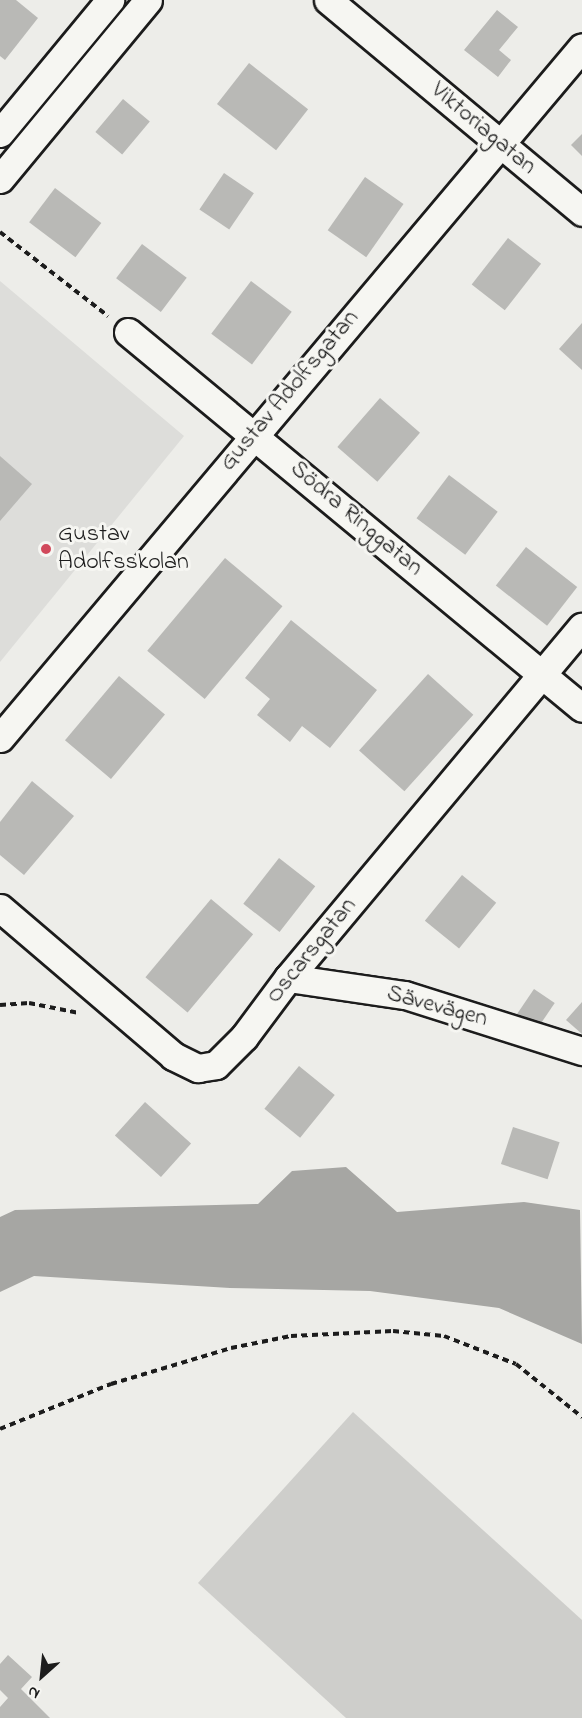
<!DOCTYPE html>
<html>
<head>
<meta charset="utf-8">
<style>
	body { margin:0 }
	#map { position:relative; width:582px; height:1718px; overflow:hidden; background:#edede9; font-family:"Indie Flower",sans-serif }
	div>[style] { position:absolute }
	.built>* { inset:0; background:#ddddda }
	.green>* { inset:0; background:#cececb }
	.water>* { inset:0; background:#a6a6a3 }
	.building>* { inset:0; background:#b9b9b6; transform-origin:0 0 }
	.path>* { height:4px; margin-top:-2px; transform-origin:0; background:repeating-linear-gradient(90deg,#1c1c1c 0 6px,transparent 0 10.5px) }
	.roads { filter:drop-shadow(2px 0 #1c1c1c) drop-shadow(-2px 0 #1c1c1c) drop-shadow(0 2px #1c1c1c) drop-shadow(0 -2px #1c1c1c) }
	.minor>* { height:27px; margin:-13.5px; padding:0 13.5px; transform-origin:13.5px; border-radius:13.5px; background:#f6f6f2 }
	.dots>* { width:16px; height:16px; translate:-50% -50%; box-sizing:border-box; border:3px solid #f6f6f2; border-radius:50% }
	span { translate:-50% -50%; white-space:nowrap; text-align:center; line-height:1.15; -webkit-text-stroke:6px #f6f6f2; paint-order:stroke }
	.street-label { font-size:24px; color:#1c1c1c }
	.poi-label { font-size:24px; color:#1c1c1c }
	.left { translate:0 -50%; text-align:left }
	.north { position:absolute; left:12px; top:1646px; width:60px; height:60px; -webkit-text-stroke:4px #f6f6f2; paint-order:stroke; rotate:207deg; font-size:16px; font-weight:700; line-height:24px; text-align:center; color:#1c1c1c }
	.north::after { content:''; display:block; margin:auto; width:21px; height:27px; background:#1c1c1c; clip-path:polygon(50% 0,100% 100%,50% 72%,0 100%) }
</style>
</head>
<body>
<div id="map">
	<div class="built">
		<i style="clip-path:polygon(0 281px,184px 436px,0 662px)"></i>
	</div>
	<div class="green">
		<i style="clip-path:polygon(353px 1412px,582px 1620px,582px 1718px,346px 1718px,198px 1583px)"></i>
	</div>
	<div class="water">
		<i style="clip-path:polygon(346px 1167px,397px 1212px,524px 1202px,580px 1210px,582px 1344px,499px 1308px,370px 1291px,230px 1288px,34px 1276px,0 1292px,0 1217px,15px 1210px,258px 1204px,292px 1171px)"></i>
	</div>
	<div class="building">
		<i style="clip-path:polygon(0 0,16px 0,38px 18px,5px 60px,0 56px)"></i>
		<i style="clip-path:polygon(497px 10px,518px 27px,499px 50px,511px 60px,498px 77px,464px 50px)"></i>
		<i style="left:249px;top:63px;width:75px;height:52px;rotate:38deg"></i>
		<i style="left:123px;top:99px;width:35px;height:43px;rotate:40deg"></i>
		<i style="clip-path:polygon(582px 134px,582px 156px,571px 145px)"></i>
		<i style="left:224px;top:173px;width:36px;height:44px;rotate:34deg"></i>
		<i style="left:365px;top:177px;width:47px;height:65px;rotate:35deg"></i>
		<i style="left:55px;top:188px;width:58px;height:43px;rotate:37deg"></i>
		<i style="left:508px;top:238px;width:42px;height:59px;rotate:38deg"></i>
		<i style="left:142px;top:244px;width:56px;height:43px;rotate:37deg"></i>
		<i style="left:251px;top:281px;width:51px;height:66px;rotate:37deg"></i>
		<i style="clip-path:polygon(582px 323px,582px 370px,559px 349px)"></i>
		<i style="left:380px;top:398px;width:53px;height:65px;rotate:41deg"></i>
		<i style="clip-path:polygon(0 456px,32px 484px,0 521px)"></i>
		<i style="left:449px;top:475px;width:61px;height:54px;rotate:37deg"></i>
		<i style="left:526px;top:547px;width:65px;height:49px;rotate:38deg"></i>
		<i style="left:225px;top:558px;width:75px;height:121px;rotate:40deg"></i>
		<i style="clip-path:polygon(291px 620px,377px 690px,330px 748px,302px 726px,290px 742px,257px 715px,270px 699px,245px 678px)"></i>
		<i style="left:428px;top:674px;width:61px;height:103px;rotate:42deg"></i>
		<i style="left:119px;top:676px;width:60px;height:84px;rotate:40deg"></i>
		<i style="clip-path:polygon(32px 781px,74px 816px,24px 875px,0 855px,0 822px)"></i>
		<i style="left:279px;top:858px;width:46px;height:58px;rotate:38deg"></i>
		<i style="left:462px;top:875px;width:44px;height:59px;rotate:39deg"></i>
		<i style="left:211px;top:899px;width:55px;height:102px;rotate:40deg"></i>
		<i style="left:534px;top:989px;width:25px;height:30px;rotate:34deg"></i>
		<i style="clip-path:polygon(582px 1002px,582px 1034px,566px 1020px)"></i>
		<i style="left:299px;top:1066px;width:46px;height:55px;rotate:39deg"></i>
		<i style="left:145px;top:1102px;width:62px;height:45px;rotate:42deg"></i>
		<i style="left:513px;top:1127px;width:49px;height:39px;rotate:18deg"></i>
		<i style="clip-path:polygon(8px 1655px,32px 1677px,21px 1689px,50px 1718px,0 1718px,0 1707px,8px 1698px,0 1690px,0 1664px)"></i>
	</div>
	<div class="path">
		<i style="left:0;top:232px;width:137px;rotate:37.9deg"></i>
		<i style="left:0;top:1005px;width:29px;rotate:-4deg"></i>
		<i style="left:29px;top:1003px;width:51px;rotate:11.3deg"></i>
		<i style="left:0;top:1429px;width:120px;rotate:-22.1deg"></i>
		<i style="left:111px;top:1384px;width:125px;rotate:-16.7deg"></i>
		<i style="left:231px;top:1348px;width:61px;rotate:-11.3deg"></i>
		<i style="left:291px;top:1336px;width:102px;rotate:-2.8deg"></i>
		<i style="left:393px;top:1331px;width:51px;rotate:5.6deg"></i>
		<i style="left:444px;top:1336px;width:77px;rotate:21.3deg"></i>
		<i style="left:516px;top:1364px;width:85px;rotate:38.8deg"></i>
	</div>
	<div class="roads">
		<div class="minor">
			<i style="left:328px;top:0;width:331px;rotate:39.8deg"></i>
			<i style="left:0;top:133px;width:173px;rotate:-50.4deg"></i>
			<i style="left:0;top:179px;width:232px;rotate:-50.4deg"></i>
			<i style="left:128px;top:332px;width:589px;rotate:39.63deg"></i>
			<i style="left:0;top:738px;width:903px;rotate:-49.89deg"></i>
			<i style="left:0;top:908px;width:228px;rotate:40.5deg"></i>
			<i style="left:173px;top:1056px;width:28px;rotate:26deg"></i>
			<i style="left:198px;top:1068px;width:18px;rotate:-9deg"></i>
			<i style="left:216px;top:1065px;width:40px;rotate:-45deg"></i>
			<i style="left:244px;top:1037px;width:74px;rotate:-53.3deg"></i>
			<i style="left:288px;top:978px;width:458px;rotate:-50.1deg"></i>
			<i style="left:288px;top:978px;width:118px;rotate:8.3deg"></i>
			<i style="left:405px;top:995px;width:186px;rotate:17.6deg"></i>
		</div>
	</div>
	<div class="dots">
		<i style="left:46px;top:549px;background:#d1495b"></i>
	</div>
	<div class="street-label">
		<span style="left:483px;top:129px;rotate:40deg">Viktoriagatan</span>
		<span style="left:290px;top:391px;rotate:-50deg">Gustav Adolfsgatan</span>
		<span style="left:356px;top:519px;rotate:40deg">Södra Ringgatan</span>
		<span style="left:312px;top:951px;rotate:-51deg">Oscarsgatan</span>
		<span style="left:437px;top:1007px;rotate:15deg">Sävevägen</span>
	</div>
	<div class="poi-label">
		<span class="left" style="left:58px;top:549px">Gustav<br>Adolfsskolan</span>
	</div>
	<div class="north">N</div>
</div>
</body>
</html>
